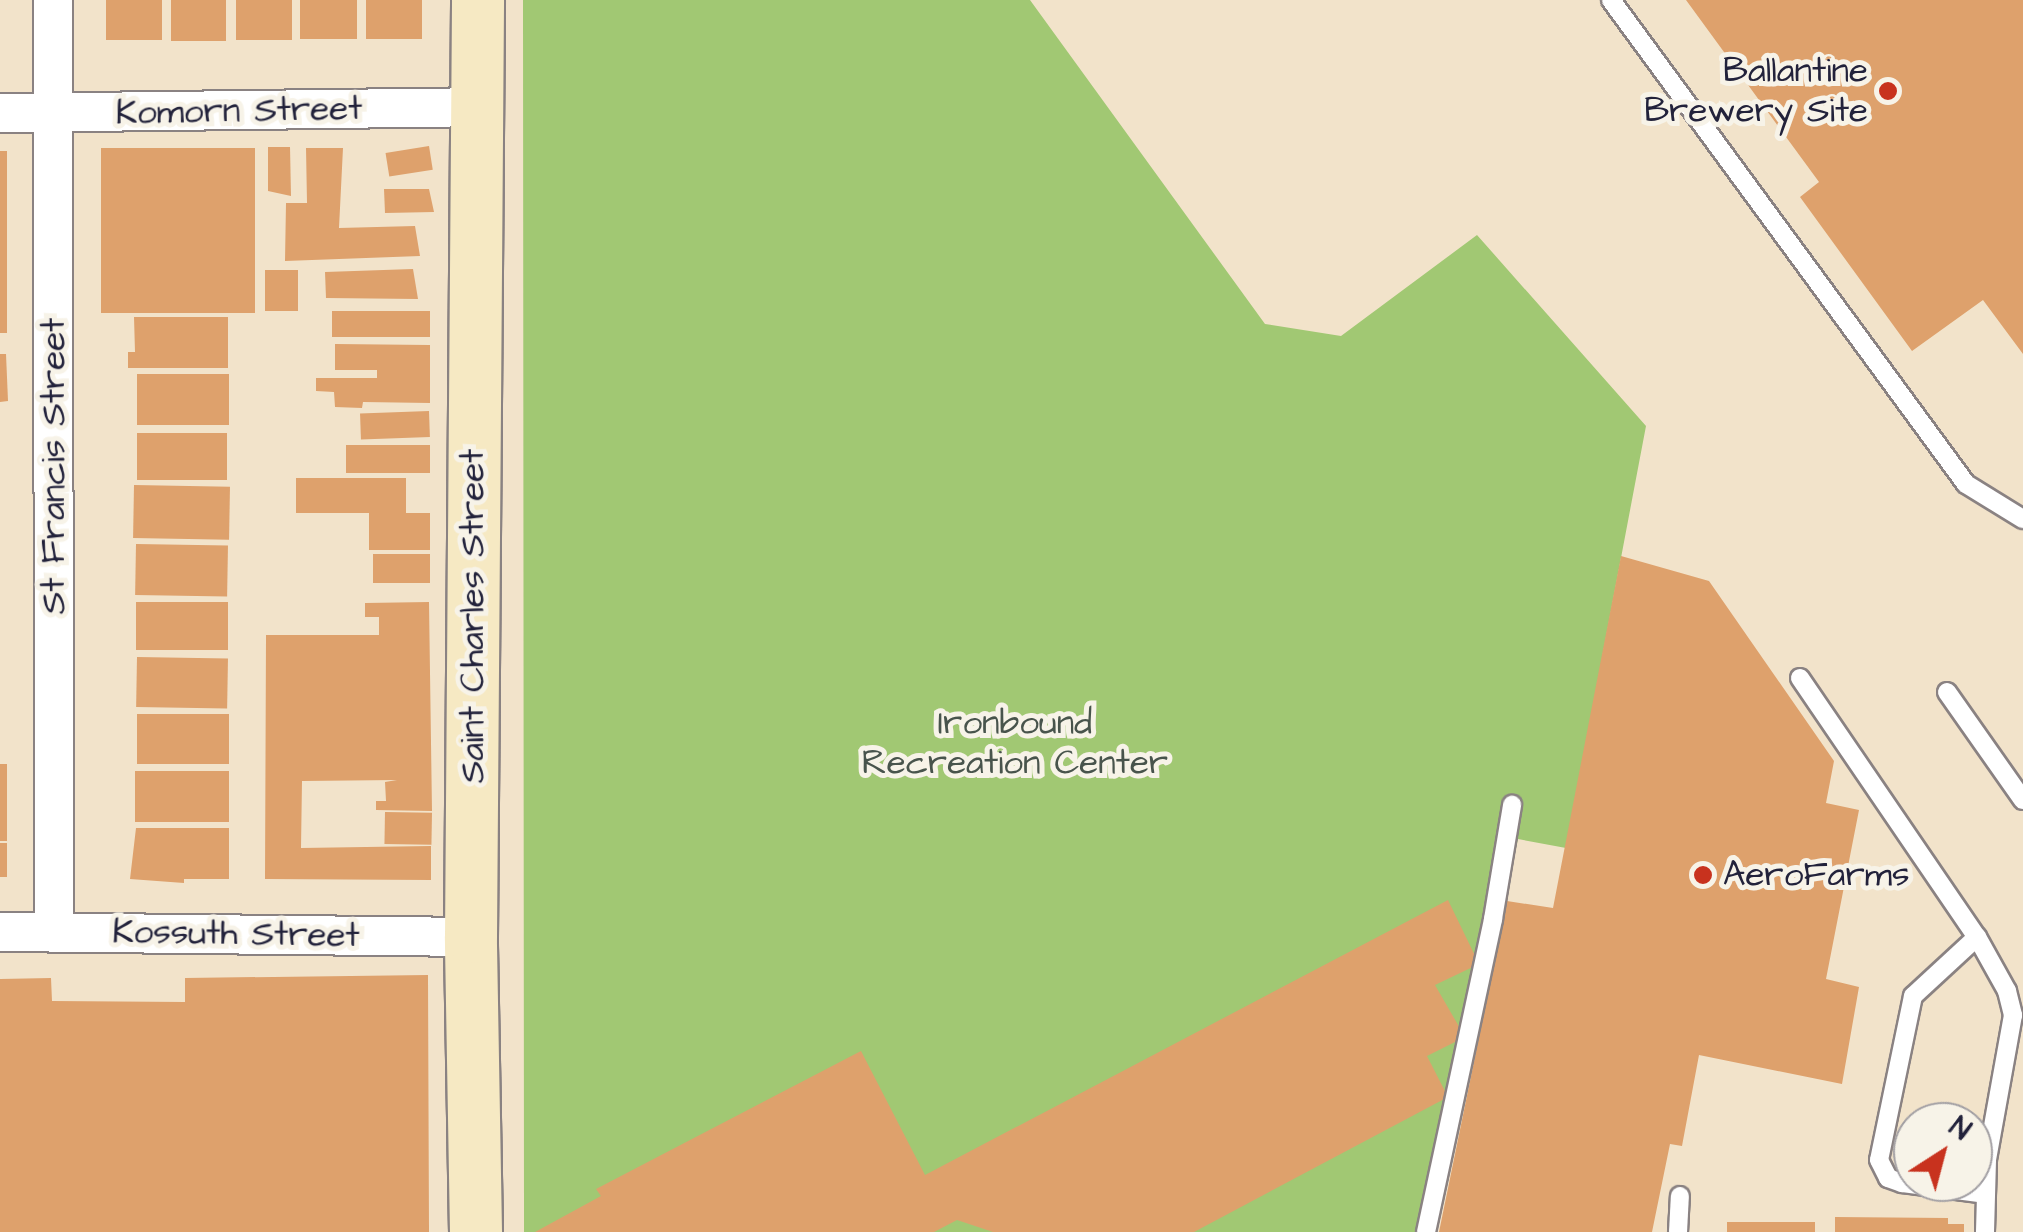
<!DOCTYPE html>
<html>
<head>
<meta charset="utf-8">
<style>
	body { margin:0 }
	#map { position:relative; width:2023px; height:1232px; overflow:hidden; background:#f2e3ca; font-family:"Architects Daughter",sans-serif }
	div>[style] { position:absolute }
	.green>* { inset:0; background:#a1c873 }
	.building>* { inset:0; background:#dea16c; transform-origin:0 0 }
	.roads { filter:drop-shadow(2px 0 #8a8282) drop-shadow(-2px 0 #8a8282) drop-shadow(0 2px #8a8282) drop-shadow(0 -2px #8a8282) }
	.lane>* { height:18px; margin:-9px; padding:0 9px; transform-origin:9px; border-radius:9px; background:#fff }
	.street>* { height:38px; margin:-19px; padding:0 19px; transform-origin:19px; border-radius:19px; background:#fff }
	.secondary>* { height:52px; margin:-26px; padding:0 26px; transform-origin:26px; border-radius:26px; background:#f6e9c3 }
	.dots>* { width:28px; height:28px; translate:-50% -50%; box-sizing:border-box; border:5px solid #f7f3e8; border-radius:50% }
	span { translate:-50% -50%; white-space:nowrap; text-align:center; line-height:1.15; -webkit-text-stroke:10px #f7f3e8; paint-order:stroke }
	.poi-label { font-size:35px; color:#22223b }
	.right { translate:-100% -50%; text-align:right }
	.left { translate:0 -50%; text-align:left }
	.street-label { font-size:35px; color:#22223b }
	.park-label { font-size:35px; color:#48544c }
	.north { position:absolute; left:1893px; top:1102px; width:100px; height:100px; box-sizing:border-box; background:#f7f3e8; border:2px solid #a29fa3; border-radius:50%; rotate:36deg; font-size:28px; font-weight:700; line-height:40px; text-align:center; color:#22223b }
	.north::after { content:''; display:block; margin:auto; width:35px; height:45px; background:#c8321e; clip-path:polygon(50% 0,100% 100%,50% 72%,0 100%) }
</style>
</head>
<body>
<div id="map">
	<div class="green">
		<i style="clip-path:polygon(523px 0,1030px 0,1265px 324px,1341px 336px,1477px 235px,1646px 426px,1566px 848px,1518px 839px,1434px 1232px,524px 1232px)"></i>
	</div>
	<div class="building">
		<i style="left:106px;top:0;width:56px;height:40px"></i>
		<i style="left:171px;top:0;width:55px;height:41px"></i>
		<i style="left:236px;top:0;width:56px;height:40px"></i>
		<i style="left:300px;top:0;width:57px;height:39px"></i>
		<i style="left:366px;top:0;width:56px;height:39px"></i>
		<i style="clip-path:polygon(1686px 0,2023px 0,2023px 354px,1983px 300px,1912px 351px,1800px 197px,1819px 182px)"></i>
		<i style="left:429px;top:146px;width:24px;height:44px;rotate:81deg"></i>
		<i style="clip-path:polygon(268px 147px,290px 147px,291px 196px,268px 191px)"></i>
		<i style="left:255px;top:148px;width:165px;height:154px;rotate:90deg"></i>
		<i style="clip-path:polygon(306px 148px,343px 148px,339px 228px,415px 226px,420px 256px,285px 261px,286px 203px,307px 203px)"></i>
		<i style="left:7px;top:151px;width:182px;height:7px;rotate:90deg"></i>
		<i style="clip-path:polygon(384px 189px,429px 189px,434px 212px,385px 213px)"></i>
		<i style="clip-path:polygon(413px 269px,418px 299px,326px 298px,325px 272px)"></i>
		<i style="left:265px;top:270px;width:33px;height:41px"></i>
		<i style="left:430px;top:311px;width:26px;height:98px;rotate:90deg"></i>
		<i style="clip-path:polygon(134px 317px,228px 317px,228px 368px,128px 368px,128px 352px,135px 352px)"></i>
		<i style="clip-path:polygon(335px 344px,430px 345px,430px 403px,363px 402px,362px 408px,335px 407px,334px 392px,316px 391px,316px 378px,377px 378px,377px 370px,335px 370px)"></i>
		<i style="clip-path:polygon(0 354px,6px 354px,8px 401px,0 402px)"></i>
		<i style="left:137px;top:374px;width:92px;height:51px"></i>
		<i style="left:429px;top:411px;width:26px;height:69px;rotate:88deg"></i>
		<i style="left:137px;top:433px;width:90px;height:47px"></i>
		<i style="left:346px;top:445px;width:84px;height:28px"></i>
		<i style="left:296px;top:478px;width:110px;height:35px"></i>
		<i style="left:134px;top:485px;width:96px;height:53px;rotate:1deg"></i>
		<i style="left:369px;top:513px;width:61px;height:37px"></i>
		<i style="left:136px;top:544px;width:92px;height:51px;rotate:1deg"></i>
		<i style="left:430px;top:554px;width:29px;height:57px;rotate:90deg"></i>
		<i style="clip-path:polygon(1621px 556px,1709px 581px,1834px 761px,1826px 803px,1859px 810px,1826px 979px,1859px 987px,1842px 1084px,1699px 1055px,1682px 1146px,1670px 1144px,1652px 1232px,1439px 1232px,1507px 901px,1553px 908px)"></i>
		<i style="left:136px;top:602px;width:92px;height:48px"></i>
		<i style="clip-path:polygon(429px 602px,432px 811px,376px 810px,376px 801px,386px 801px,385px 782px,397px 780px,302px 781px,301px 848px,431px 846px,431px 880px,265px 879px,266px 635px,379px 635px,379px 617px,365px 617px,365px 603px)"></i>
		<i style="left:137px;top:657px;width:91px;height:50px;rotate:1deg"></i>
		<i style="left:137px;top:714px;width:92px;height:50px"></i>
		<i style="left:0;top:764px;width:7px;height:77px"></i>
		<i style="left:135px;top:771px;width:94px;height:51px"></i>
		<i style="left:385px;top:812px;width:47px;height:32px;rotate:1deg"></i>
		<i style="clip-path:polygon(136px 828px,229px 828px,229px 879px,184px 879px,184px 883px,130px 879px)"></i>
		<i style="left:0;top:843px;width:7px;height:34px"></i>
		<i style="clip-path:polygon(1448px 900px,1479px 964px,1435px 985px,1465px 1037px,1427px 1056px,1448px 1097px,1194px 1232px,993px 1232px,957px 1220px,934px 1232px,535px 1232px,601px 1196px,596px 1189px,861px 1051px,925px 1175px)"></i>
		<i style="clip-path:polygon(428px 975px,429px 1232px,0 1232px,0 979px,51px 978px,52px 1001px,185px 1002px,185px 978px)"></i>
		<i style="clip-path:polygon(1835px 1217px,1948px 1218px,1948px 1224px,1964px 1224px,1964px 1232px,1835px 1232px)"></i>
		<i style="left:1727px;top:1222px;width:88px;height:10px"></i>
	</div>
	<div class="roads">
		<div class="lane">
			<i style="left:1611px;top:0;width:600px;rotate:53.74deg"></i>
			<i style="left:1966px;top:484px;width:67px;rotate:31.6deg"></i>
			<i style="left:1800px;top:678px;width:314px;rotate:55.7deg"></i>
			<i style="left:1977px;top:937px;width:62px;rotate:60.9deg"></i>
			<i style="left:2007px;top:991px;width:25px;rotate:76deg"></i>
			<i style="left:2013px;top:1015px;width:147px;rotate:100.2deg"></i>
			<i style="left:1987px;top:1160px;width:72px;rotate:91.6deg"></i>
			<i style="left:1947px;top:692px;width:132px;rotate:54.9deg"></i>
			<i style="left:1977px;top:937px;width:87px;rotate:137.3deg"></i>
			<i style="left:1913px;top:996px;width:167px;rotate:101.7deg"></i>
			<i style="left:1879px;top:1160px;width:20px;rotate:63deg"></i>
			<i style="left:1888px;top:1178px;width:15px;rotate:20deg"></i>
			<i style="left:1902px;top:1183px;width:84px;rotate:7.5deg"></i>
			<i style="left:1426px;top:1232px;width:320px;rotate:-77.9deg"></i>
			<i style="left:1493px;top:919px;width:116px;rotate:-80.5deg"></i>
			<i style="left:1678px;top:1232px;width:36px;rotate:-87deg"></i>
		</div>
		<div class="street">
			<i style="left:53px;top:0;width:931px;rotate:89.94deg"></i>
			<i style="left:0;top:113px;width:477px;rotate:-0.7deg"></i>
			<i style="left:0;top:932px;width:471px;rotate:0.6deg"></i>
		</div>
		<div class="secondary">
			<i style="left:476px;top:1232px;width:295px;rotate:-91deg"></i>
			<i style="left:471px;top:937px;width:937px;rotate:-89.57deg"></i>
		</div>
	</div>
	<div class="dots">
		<i style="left:1888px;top:91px;background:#c8321e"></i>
		<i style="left:1703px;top:875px;background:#c8321e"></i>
	</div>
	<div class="poi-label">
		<span class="right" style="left:1868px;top:91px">Ballantine<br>Brewery Site</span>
		<span class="left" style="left:1723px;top:875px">AeroFarms</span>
	</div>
	<div class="street-label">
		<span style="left:239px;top:111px;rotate:-1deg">Komorn Street</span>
		<span style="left:54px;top:466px;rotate:-90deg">St Francis Street</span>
		<span style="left:473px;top:616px;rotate:-90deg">Saint Charles Street</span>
		<span style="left:236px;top:934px;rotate:1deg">Kossuth Street</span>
	</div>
	<div class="park-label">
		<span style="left:1015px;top:743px">Ironbound<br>Recreation Center</span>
	</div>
	<div class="north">N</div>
</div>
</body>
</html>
